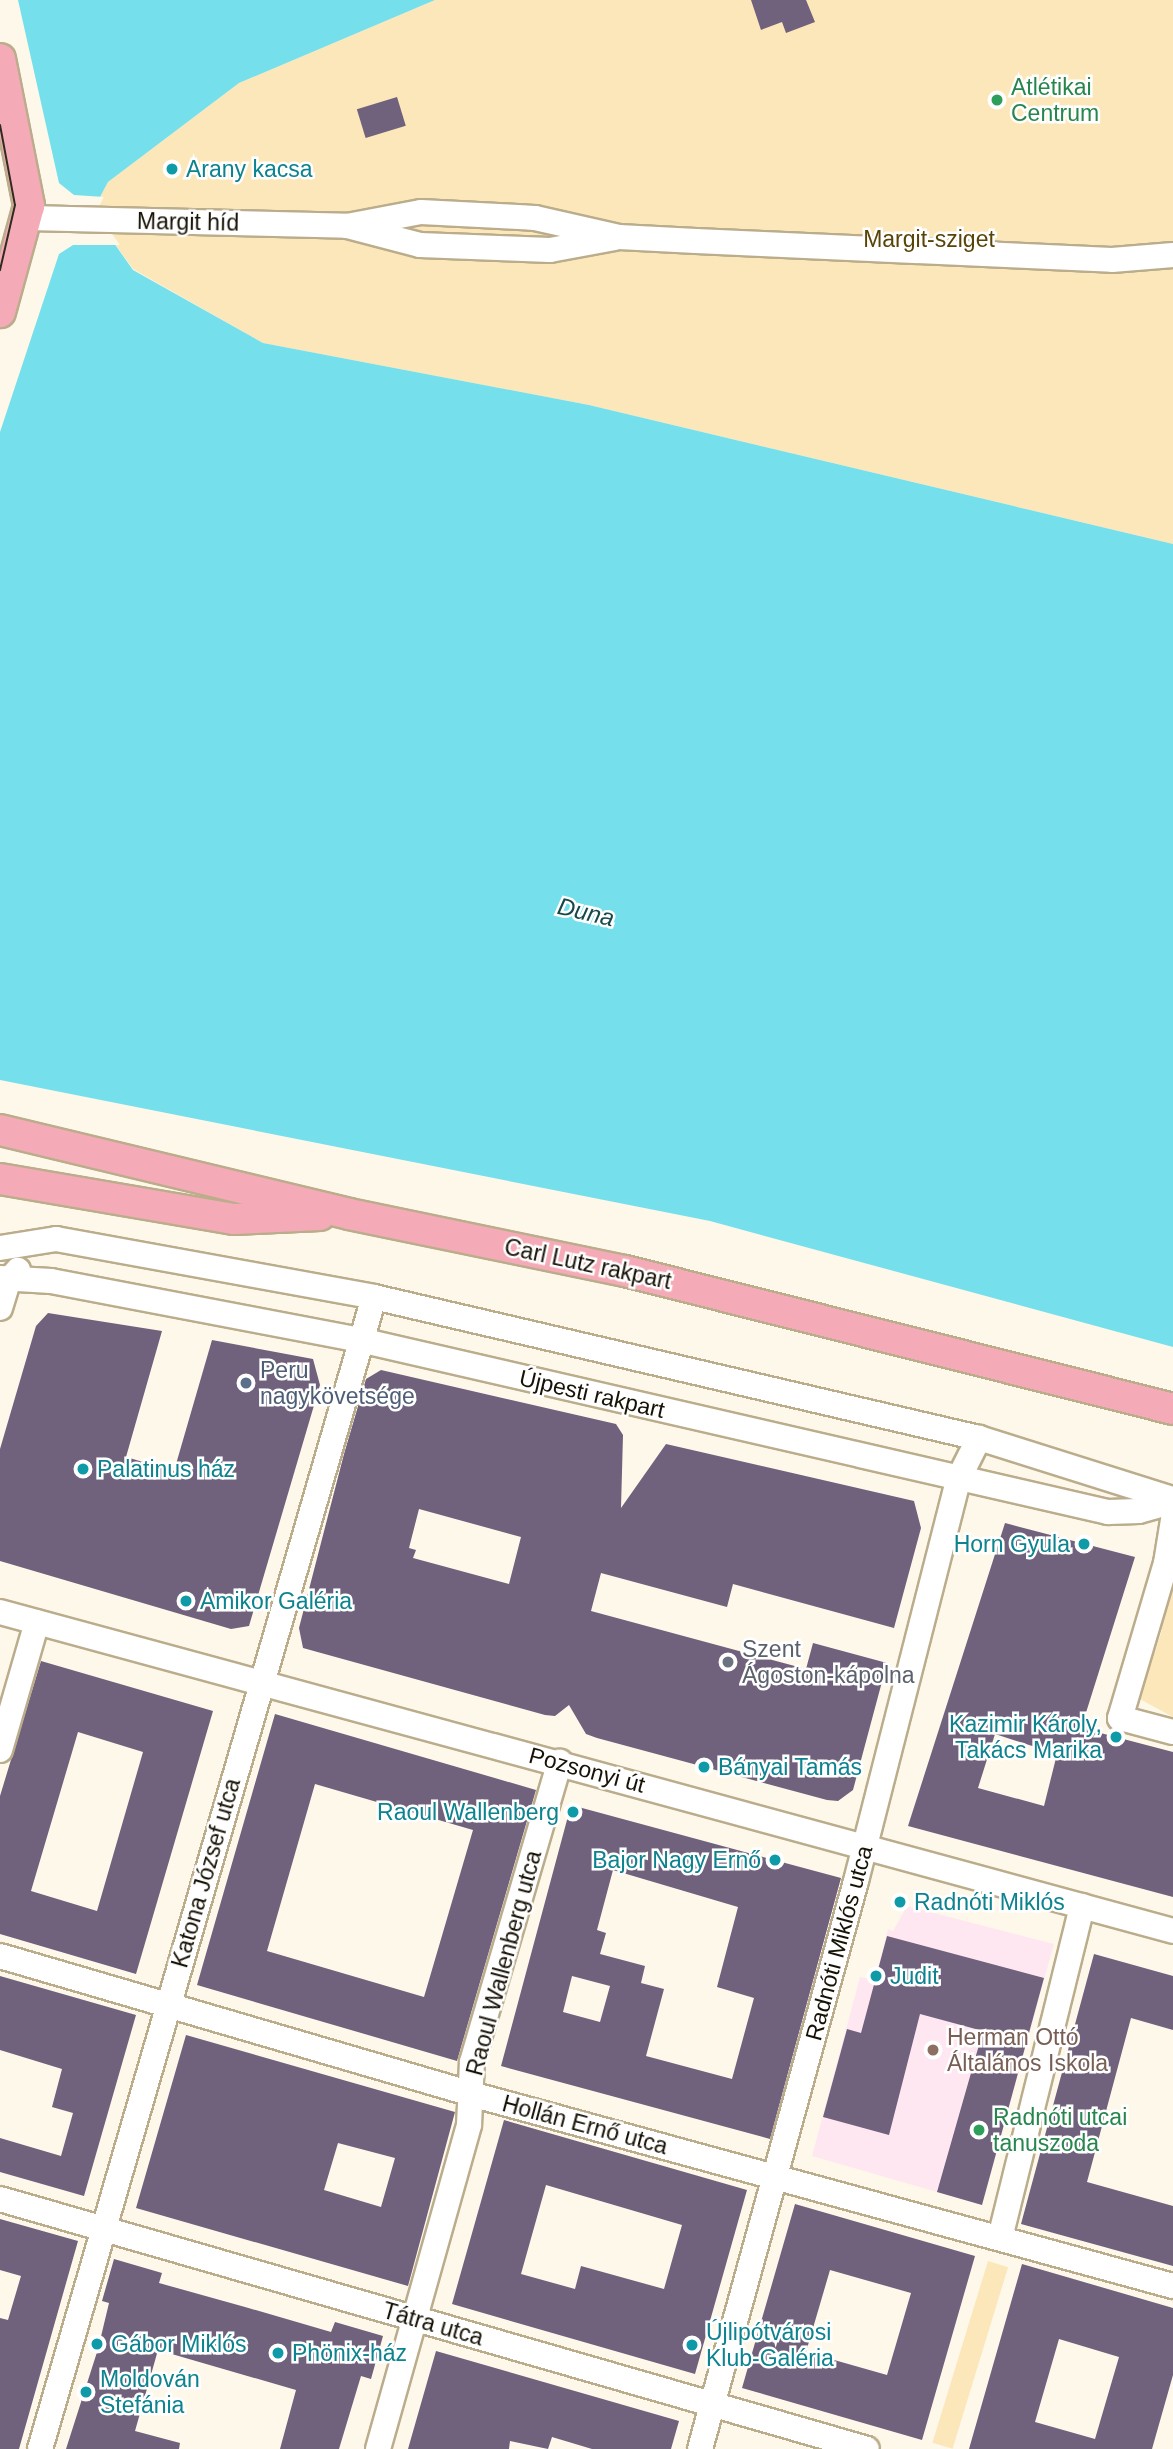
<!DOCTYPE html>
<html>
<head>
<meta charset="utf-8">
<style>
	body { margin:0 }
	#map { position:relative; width:1173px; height:2449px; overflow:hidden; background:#fef8ea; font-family:Helvetica,sans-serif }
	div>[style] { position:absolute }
	.education>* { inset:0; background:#ffe7f2 }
	.green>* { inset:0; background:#fbe7b9; transform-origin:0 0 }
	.water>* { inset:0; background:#75e0eb }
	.pier>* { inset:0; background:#fef8ea }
	.building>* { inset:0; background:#70617d; transform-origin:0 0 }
	.roads { filter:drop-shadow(2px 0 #bbad8c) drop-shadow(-2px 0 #bbad8c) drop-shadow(0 2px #bbad8c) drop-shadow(0 -2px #bbad8c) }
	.minor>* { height:24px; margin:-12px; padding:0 12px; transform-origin:12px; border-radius:12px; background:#fff }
	.major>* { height:30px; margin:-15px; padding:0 15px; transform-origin:15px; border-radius:15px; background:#f4abb7 }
	.tram>* { height:2px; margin:-1px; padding:0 1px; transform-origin:1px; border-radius:1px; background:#302b1f }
	.dots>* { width:19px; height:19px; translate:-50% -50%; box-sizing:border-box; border:4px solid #fff; border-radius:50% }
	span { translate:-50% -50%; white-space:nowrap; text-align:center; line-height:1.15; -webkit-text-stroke:5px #fff; paint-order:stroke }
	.leisure-label { font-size:23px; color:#27864d }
	.left { translate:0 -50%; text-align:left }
	.culture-label { font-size:23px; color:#0d838f }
	.right { translate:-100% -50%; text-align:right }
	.street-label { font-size:23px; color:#171206 }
	.park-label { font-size:23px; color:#594407 }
	.service-label { font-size:23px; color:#4e5e75 }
	.worship-label { font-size:23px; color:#5b616d }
	.education-label { font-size:23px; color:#785e54 }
	.water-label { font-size:24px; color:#17484c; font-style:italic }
</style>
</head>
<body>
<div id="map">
	<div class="education">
		<i style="clip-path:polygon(907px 1906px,1054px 1944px,982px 2205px,812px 2156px,860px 1977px,875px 1980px,888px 1929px,893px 1931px)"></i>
	</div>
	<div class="green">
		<i style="clip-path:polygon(435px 0,1173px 0,1173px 544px,589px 405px,263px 343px,133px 269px,92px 212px,108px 182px,239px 83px)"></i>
		<i style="clip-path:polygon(1173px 1564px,1173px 1717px,1136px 1697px,1142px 1668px,1155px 1652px,1162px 1630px,1154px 1627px)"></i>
		<i style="left:988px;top:2261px;width:21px;height:190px;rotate:17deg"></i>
	</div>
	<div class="water">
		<i style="clip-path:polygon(0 0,435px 0,239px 83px,108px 182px,92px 212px,133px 270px,263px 343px,589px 405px,1173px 544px,1173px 1347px,710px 1221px,0 1080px)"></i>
	</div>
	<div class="pier">
		<i style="clip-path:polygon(0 0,18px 0,59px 183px,74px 195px,104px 197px,96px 212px,120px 245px,73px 245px,59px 254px,0 432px)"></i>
	</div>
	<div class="building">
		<i style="clip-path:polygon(751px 0,806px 0,815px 22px,786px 33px,782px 22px,761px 30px)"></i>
		<i style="left:397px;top:97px;width:30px;height:42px;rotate:73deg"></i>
		<i style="clip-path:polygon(48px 1313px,162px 1331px,126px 1457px,174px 1471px,212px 1340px,313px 1359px,320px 1385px,249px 1626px,231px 1629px,0 1561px,0 1449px,36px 1326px)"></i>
		<i style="clip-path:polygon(evenodd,381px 1370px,616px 1424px,623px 1435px,621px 1508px,666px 1444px,914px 1501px,921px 1528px,894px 1628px,733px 1584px,727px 1607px,601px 1573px,591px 1611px,806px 1669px,813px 1643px,887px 1663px,853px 1790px,838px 1801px,827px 1800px,597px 1738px,586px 1734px,569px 1705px,555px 1716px,545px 1715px,303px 1648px,299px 1628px,344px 1454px,366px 1379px,381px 1370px,419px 1509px,521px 1537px,509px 1584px,413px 1558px,416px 1550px,409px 1548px,419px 1509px)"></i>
		<i style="clip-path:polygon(evenodd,1005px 1523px,1135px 1557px,1084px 1719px,1091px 1721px,1089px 1730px,1173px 1752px,1173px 1897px,908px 1826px,1005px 1523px,995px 1734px,1057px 1754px,1044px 1806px,978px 1788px,995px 1734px)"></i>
		<i style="clip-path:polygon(evenodd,41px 1661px,213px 1711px,136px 1974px,0 1934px,0 1796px,41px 1661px,78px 1732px,143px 1752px,97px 1911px,31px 1891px,78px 1732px)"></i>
		<i style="clip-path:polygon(evenodd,275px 1714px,536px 1790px,457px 2061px,197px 1985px,275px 1714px,315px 1784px,473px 1830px,424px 1997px,267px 1951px,315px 1784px)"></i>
		<i style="clip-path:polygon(evenodd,571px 1805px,841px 1878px,770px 2139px,501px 2066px,571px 1805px,613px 1870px,738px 1907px,717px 1987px,754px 1998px,732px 2079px,646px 2056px,664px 1989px,641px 1983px,645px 1966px,600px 1954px,606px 1933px,597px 1930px,613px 1870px,571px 1805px,572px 1976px,610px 1986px,600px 2022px,563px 2012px,572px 1976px)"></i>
		<i style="clip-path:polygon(887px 1936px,1044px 1978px,982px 2205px,937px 2192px,983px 2031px,920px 2014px,889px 2135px,823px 2117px,847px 2029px,861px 2033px)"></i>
		<i style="clip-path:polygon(1094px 1954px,1173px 1976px,1173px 2030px,1131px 2018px,1087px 2182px,1173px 2206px,1173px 2266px,1021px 2224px)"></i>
		<i style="clip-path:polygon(0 1976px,136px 2015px,84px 2196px,0 2172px,0 2138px,61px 2156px,73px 2113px,52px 2107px,62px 2069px,0 2050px)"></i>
		<i style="clip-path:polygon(evenodd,186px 2035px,455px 2112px,408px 2286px,136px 2208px,186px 2035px,338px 2143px,395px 2158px,381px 2207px,324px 2190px,338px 2143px)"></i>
		<i style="clip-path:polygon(evenodd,504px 2120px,747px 2190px,695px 2374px,452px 2304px,504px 2120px,546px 2185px,682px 2225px,664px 2289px,581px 2266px,575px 2289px,521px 2274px,546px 2185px)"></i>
		<i style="clip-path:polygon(evenodd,795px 2204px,975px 2256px,922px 2440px,742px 2388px,795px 2204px,830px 2270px,911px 2293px,887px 2375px,806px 2352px,830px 2270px)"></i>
		<i style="clip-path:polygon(0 2219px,78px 2241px,19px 2449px,0 2449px,0 2318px,8px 2320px,21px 2276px,0 2270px)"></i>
		<i style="clip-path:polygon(114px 2259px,162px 2273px,159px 2283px,245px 2307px,331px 2332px,335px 2322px,383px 2336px,371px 2379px,361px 2376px,339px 2449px,280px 2449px,296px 2390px,158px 2350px,135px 2431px,180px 2443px,179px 2449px,66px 2449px,98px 2349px,109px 2303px,102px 2301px)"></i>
		<i style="clip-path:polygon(evenodd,1022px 2264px,1173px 2308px,1173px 2375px,1152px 2449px,969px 2449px,1022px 2264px,1059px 2339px,1119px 2357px,1095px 2439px,1035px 2422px,1059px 2339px)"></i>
		<i style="clip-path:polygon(436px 2351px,679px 2421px,671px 2449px,592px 2449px,552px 2437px,548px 2449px,510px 2441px,509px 2449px,408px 2449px)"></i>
	</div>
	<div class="roads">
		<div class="minor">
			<i style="left:29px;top:218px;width:318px;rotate:1.4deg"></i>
			<i style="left:347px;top:226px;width:75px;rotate:-10.7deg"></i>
			<i style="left:421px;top:212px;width:114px;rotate:3deg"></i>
			<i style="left:535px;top:218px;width:86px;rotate:12.7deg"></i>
			<i style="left:619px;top:237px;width:77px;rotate:3deg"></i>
			<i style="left:696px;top:241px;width:416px;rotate:2.6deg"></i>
			<i style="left:1112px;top:260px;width:61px;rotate:-4.7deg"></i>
			<i style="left:347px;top:226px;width:75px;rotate:14.6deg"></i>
			<i style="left:420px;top:245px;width:130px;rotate:2.2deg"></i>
			<i style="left:550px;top:250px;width:66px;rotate:-10.5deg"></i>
			<i style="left:0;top:1248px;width:57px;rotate:-9.1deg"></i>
			<i style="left:56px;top:1239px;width:323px;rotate:10.3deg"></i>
			<i style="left:374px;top:1297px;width:621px;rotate:13.12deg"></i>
			<i style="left:979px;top:1438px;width:203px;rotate:17.5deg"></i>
			<i style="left:0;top:1278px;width:51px;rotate:3.4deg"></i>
			<i style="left:51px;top:1281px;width:315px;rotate:10.8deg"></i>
			<i style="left:360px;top:1340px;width:768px;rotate:12.95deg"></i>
			<i style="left:1108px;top:1512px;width:31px;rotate:-2deg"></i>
			<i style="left:1139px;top:1511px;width:35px;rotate:-16deg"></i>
			<i style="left:0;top:1308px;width:28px;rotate:-73deg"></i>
			<i style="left:8px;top:1281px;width:15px;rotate:-48deg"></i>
			<i style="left:1173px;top:1520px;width:44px;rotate:99.2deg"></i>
			<i style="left:1166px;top:1563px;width:162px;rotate:106.5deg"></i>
			<i style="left:1120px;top:1718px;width:55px;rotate:14.8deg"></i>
			<i style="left:0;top:1612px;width:1216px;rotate:15.21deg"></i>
			<i style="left:0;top:1750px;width:133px;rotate:-73.9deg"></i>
			<i style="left:0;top:1956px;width:491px;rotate:16.3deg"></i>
			<i style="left:471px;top:2094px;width:728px;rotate:15.3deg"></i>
			<i style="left:0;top:2199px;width:902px;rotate:16.08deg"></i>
			<i style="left:1000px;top:2238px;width:342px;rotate:-76.1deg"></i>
			<i style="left:40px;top:2449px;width:1199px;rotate:-73.83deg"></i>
			<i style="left:378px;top:2449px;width:337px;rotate:-74.3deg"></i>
			<i style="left:469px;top:2125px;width:63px;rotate:-87.3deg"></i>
			<i style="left:472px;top:2062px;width:313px;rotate:-73.7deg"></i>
			<i style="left:700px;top:2449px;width:589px;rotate:-74.64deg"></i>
			<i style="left:856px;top:1881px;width:416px;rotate:-75.7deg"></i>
			<i style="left:959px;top:1478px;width:45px;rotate:-63.4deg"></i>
		</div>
		<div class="major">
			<i style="left:0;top:59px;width:150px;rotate:78.8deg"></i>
			<i style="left:29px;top:206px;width:110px;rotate:105.3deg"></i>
			<i style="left:0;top:1130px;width:359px;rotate:13.5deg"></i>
			<i style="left:349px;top:1214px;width:282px;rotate:11.7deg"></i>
			<i style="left:625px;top:1271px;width:565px;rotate:14.13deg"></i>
			<i style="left:0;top:1179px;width:237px;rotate:9.7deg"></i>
			<i style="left:234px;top:1219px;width:86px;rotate:-2.7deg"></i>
		</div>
	</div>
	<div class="tram">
		<i style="left:0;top:125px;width:81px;rotate:79.4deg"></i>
		<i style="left:15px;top:205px;width:67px;rotate:103deg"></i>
	</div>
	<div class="dots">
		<i style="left:997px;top:100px;background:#2e9e5b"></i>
		<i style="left:172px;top:169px;background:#0f9aa8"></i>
		<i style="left:246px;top:1383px;background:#5c6f8a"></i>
		<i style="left:83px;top:1469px;background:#0f9aa8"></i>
		<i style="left:1084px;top:1544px;background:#0f9aa8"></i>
		<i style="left:186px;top:1601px;background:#0f9aa8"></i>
		<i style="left:728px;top:1662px;background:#6b7280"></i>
		<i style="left:1116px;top:1737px;background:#0f9aa8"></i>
		<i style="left:704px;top:1767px;background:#0f9aa8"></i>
		<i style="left:573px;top:1812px;background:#0f9aa8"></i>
		<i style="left:775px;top:1860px;background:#0f9aa8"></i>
		<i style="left:900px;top:1902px;background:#0f9aa8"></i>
		<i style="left:876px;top:1976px;background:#0f9aa8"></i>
		<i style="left:933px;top:2050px;background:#8d6e63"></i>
		<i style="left:979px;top:2130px;background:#2e9e5b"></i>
		<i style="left:97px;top:2344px;background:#0f9aa8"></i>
		<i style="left:692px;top:2345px;background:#0f9aa8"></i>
		<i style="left:278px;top:2353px;background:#0f9aa8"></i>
		<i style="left:86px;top:2392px;background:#0f9aa8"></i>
	</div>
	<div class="leisure-label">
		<span class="left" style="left:1011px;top:100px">Atlétikai<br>Centrum</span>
		<span class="left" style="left:993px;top:2130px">Radnóti utcai<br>tanuszoda</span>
	</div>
	<div class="culture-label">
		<span class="left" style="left:186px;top:169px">Arany kacsa</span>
		<span class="left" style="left:97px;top:1469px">Palatinus ház</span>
		<span class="right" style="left:1070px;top:1544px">Horn Gyula</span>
		<span class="left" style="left:200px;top:1601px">Amikor Galéria</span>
		<span class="right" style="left:1102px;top:1737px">Kazimir Károly,<br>Takács Marika</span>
		<span class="left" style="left:718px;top:1767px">Bányai Tamás</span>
		<span class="right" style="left:559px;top:1812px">Raoul Wallenberg</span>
		<span class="right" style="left:761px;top:1860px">Bajor Nagy Ernő</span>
		<span class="left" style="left:914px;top:1902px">Radnóti Miklós</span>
		<span class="left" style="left:890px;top:1976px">Judit</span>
		<span class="left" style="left:706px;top:2345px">Újlipótvárosi<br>Klub-Galéria</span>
		<span class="left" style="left:111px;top:2344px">Gábor Miklós</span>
		<span class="left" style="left:292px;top:2353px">Phönix-ház</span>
		<span class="left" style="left:100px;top:2392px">Moldován<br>Stefánia</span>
	</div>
	<div class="street-label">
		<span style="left:188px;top:222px;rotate:1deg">Margit híd</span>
		<span style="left:588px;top:1264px;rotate:12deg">Carl Lutz rakpart</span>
		<span style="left:592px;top:1394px;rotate:13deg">Újpesti rakpart</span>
		<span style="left:587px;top:1770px;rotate:15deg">Pozsonyi út</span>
		<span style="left:206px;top:1873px;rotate:-74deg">Katona József utca</span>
		<span style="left:839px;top:1943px;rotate:-75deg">Radnóti Miklós utca</span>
		<span style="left:504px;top:1963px;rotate:-75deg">Raoul Wallenberg utca</span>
		<span style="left:585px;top:2125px;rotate:15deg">Hollán Ernő utca</span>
		<span style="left:433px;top:2324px;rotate:16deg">Tátra utca</span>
	</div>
	<div class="park-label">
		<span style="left:929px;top:239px">Margit-sziget</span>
	</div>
	<div class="service-label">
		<span class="left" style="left:260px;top:1383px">Peru<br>nagykövetsége</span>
	</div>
	<div class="worship-label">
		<span class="left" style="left:742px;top:1662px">Szent<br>Ágoston-kápolna</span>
	</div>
	<div class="education-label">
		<span class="left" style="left:947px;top:2050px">Herman Ottó<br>Általános Iskola</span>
	</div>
	<div class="water-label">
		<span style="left:586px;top:912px;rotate:13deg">Duna</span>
	</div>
</div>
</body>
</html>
